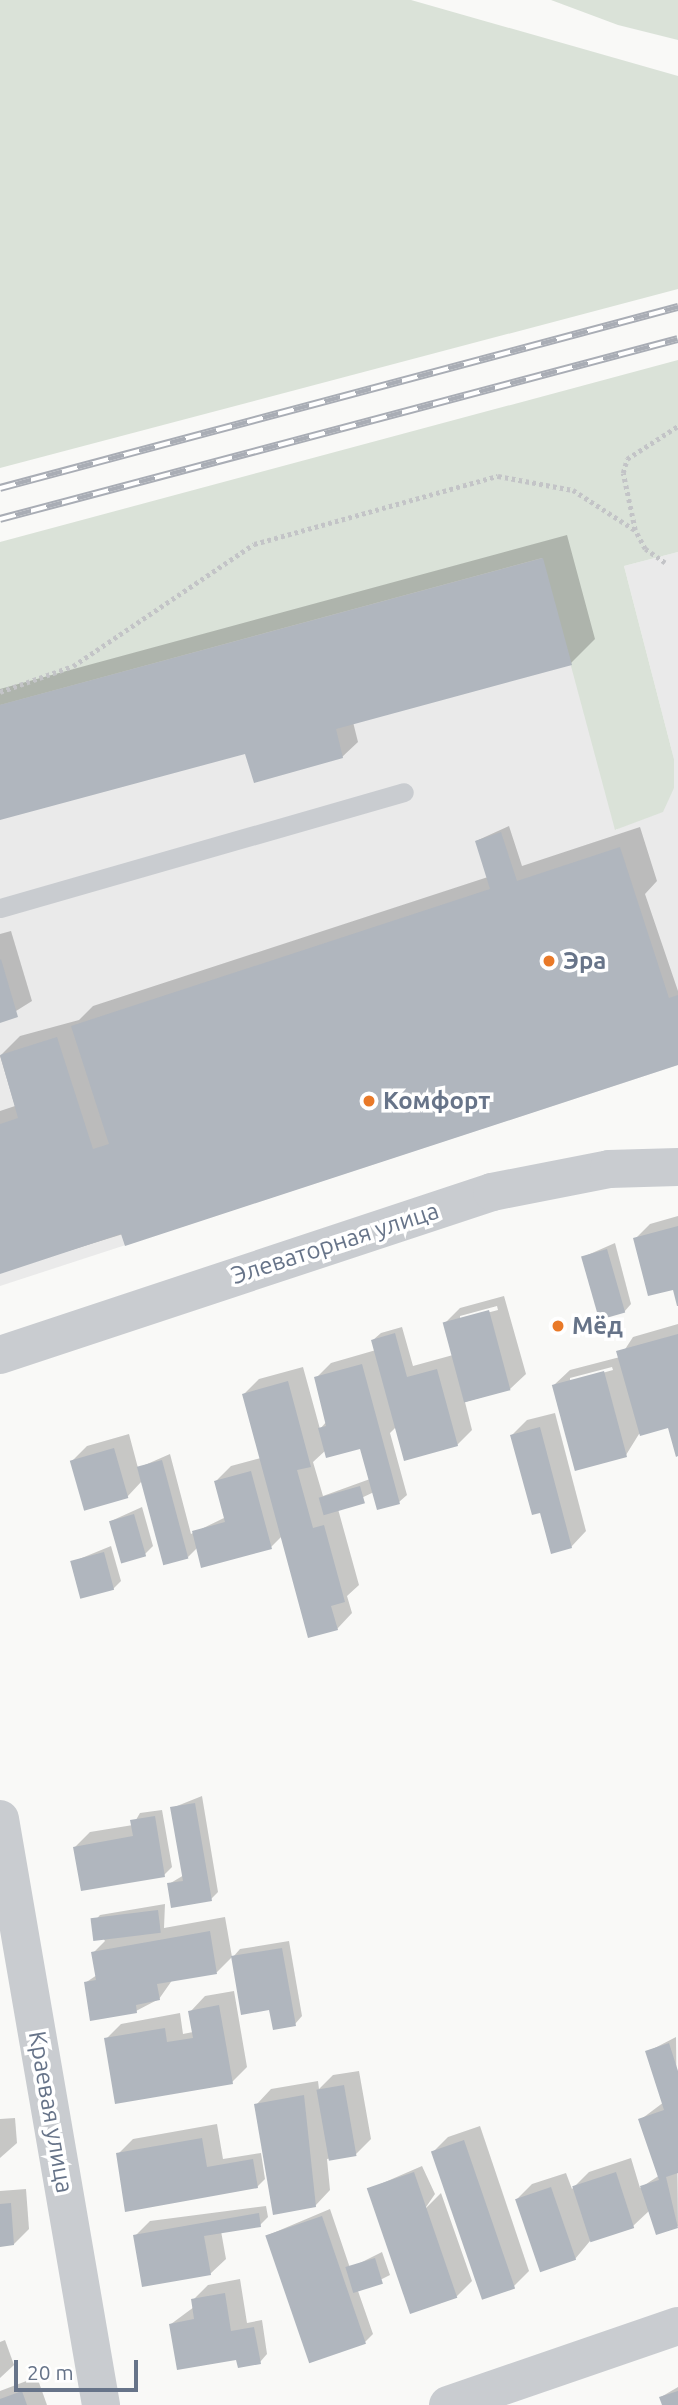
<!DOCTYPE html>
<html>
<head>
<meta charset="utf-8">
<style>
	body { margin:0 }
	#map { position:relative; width:678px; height:2405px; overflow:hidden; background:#f9f9f7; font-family:Ubuntu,sans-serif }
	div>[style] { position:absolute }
	.built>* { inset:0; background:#eaeaea }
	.green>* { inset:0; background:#dae2d8 }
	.shadow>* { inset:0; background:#0003 }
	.building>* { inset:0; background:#b0b6be; transform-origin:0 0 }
	.path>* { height:4.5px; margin-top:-2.25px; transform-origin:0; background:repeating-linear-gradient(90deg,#c3c4c7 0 3.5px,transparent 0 7px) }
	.service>* { height:19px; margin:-9.5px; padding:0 9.5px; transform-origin:9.5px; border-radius:9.5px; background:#c9ccd0 }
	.minor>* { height:38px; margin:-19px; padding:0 19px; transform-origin:19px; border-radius:19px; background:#c9ccd0 }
	.tertiary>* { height:38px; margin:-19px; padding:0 19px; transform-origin:19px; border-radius:19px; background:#c9ccd0 }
	.rail>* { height:8px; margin-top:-4px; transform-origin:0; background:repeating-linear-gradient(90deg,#fff 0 16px,#a9adb5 0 32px); box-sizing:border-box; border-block:2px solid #a9adb5 }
	.dots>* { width:19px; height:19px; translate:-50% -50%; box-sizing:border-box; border:4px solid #fff; border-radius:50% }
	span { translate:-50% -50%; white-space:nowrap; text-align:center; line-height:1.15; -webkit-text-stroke:7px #fff; paint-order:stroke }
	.poi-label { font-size:24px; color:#677489; font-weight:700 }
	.left { translate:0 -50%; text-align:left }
	.street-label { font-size:24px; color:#677489 }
	.scale { position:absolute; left:14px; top:2360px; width:124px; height:32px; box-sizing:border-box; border:4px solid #677489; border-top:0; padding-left:9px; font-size:21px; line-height:24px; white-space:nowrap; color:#677489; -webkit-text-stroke:5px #fff; paint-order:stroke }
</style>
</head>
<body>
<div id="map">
	<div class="built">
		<i style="clip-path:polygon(678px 552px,678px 1065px,0 1286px,0 705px,543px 558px,616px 830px,674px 788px,674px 759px,624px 566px)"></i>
	</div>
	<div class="green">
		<i style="clip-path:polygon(0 0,411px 0,678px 76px,678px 289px,0 468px)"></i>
		<i style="clip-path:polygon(551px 0,678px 0,678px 40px,618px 25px)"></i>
		<i style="clip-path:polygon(678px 360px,678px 552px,624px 566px,674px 759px,674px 788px,663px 812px,615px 830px,542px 558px,0 705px,0 542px)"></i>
	</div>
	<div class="shadow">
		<i style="clip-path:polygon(567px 535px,595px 639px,571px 663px,353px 722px,358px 742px,342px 757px,251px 750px,0 818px,0 689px)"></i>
		<i style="clip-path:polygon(509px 826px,522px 866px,640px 827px,657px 881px,645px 894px,678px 991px,678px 1063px,0 1272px,0 1111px,15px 1106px,0 1056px,20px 1036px,79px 1020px,93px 1006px,488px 877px,476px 841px)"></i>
		<i style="clip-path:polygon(11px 931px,32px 1001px,0 1021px,0 934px)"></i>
		<i style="clip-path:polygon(678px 1216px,678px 1302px,674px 1288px,635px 1239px,650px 1224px)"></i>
		<i style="clip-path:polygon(615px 1243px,631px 1304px,624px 1312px,583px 1257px)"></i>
		<i style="clip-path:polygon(evenodd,504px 1296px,526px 1374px,510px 1389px,465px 1402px,472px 1430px,457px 1445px,396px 1427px,390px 1433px,407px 1495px,399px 1502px,374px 1492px,338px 1509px,359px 1585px,347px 1596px,352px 1613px,337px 1629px,282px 1536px,271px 1547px,198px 1547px,188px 1557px,142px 1481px,127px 1497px,72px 1461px,87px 1446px,129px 1434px,138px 1468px,170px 1454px,191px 1534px,226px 1517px,216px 1481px,231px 1466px,261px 1458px,244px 1394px,259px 1379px,303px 1367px,320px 1429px,327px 1421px,316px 1378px,331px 1363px,376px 1350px,373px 1340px,381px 1333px,402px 1327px,413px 1366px,453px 1355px,445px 1323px,460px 1308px,504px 1296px,497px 1306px,498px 1310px,460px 1320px,460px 1316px,497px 1306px,504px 1296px,366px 1445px,370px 1479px,323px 1496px,313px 1462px,326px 1450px,366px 1445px)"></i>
		<i style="clip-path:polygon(evenodd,678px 1324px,678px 1454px,669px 1426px,639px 1434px,626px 1455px,554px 1385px,570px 1370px,620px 1357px,633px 1337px,678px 1324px,612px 1367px,613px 1370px,570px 1382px,570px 1378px,612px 1367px)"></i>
		<i style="clip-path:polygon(555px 1413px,586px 1531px,571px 1547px,512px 1435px,527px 1420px)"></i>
		<i style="clip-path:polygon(142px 1507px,153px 1546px,145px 1554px,111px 1521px)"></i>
		<i style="clip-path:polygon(111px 1546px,121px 1581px,113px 1589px,72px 1562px)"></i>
		<i style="clip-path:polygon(202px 1796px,218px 1892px,211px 1899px,169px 1884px,184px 1875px,172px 1808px)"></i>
		<i style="clip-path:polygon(162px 1810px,172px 1867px,164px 1875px,75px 1847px,90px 1832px,133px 1825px,140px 1813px)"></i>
		<i style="clip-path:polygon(165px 1904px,164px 1928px,225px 1917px,232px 1957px,217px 1972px,173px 1979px,159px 1999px,136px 2011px,85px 1983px,97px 1975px,93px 1953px,105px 1941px,93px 1923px,100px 1915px)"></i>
		<i style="clip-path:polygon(289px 1941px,302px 2016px,295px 2024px,271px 2007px,233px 1957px,240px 1949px)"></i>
		<i style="clip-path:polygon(234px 1991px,247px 2067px,232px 2082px,106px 2039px,121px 2024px,180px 2013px,183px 2034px,193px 2032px,190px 2012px,205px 1996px)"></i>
		<i style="clip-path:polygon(676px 2037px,678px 2226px,658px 2233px,650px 2210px,633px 2226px,590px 2241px,575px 2259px,517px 2199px,532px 2184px,566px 2173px,572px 2189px,589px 2172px,631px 2158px,640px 2188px,660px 2175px,640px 2120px,664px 2102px,647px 2052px)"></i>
		<i style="clip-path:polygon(359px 2071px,371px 2139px,356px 2154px,327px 2159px,330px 2190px,315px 2206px,256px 2105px,271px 2089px,318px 2081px,319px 2089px,333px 2075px)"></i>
		<i style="clip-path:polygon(15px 2118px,17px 2143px,0 2158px,0 2119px)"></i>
		<i style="clip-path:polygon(217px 2124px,223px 2159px,261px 2153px,265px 2179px,257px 2187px,118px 2154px,133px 2139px)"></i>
		<i style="clip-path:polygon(480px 2126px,529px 2271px,514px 2286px,433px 2152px,448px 2137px)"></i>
		<i style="clip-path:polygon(422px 2166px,435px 2194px,424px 2210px,441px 2193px,472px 2281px,457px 2296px,416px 2310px,369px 2189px)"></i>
		<i style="clip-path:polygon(26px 2189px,29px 2229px,14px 2244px,0 2245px,0 2191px)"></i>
		<i style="clip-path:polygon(266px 2206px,268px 2217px,260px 2225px,221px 2231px,226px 2259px,210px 2274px,135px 2236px,150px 2221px)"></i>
		<i style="clip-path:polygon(330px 2209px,350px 2268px,382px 2252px,390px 2275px,358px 2291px,373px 2334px,365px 2342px,266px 2236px)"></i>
		<i style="clip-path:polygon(240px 2279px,247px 2323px,262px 2320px,267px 2354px,260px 2362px,171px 2324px,194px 2307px,193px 2300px,208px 2285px)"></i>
		<i style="clip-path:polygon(5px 2340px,14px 2365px,0 2378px,0 2342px)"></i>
		<i style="clip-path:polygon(37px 2377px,47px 2405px,0 2405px,0 2391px)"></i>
		<i style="clip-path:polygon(678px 2387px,678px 2405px,664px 2405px,661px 2397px)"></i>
	</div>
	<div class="building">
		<i style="clip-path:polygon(543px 558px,572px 665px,336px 729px,343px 758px,254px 783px,245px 754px,0 820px,0 705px)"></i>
		<i style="clip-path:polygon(501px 832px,517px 881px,620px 847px,669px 998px,678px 995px,678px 1065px,125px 1246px,121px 1234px,0 1274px,0 1124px,18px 1118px,0 1055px,57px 1037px,93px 1149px,109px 1144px,71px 1026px,490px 889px,475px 841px)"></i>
		<i style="clip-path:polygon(1px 959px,18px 1017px,0 1023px,0 960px)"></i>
		<i style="clip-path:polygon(678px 1226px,678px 1306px,677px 1306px,673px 1290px,648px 1296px,633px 1238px)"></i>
		<i style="left:607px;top:1249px;width:66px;height:27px;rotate:74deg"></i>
		<i style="left:489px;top:1310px;width:83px;height:48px;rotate:75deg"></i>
		<i style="clip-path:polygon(395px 1333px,407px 1377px,437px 1369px,458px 1446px,404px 1461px,371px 1340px)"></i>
		<i style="clip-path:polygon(678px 1334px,678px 1456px,676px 1457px,668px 1428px,640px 1436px,616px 1351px)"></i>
		<i style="clip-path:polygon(362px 1364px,400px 1504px,377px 1510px,360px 1449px,326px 1458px,318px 1428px,326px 1426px,314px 1377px)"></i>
		<i style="left:604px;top:1371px;width:89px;height:54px;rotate:75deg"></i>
		<i style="clip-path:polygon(288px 1381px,311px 1467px,297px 1470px,313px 1528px,324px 1525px,345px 1602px,331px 1606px,338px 1630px,308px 1638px,242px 1394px)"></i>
		<i style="clip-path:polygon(540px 1427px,572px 1548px,551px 1554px,540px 1513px,532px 1515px,510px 1435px)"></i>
		<i style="left:114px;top:1448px;width:52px;height:46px;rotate:74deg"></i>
		<i style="left:162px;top:1460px;width:102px;height:26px;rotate:75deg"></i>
		<i style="clip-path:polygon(251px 1471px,272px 1549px,201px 1568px,192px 1531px,225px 1522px,214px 1481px)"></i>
		<i style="left:360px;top:1486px;width:18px;height:43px;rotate:74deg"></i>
		<i style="left:134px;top:1514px;width:44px;height:26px;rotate:74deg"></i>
		<i style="left:104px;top:1552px;width:39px;height:35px;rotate:75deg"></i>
		<i style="clip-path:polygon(195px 1803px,212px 1901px,171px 1908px,167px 1883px,183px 1881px,170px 1807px)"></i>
		<i style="clip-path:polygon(155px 1816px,165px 1877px,81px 1891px,73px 1847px,133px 1836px,130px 1820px)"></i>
		<i style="left:158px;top:1910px;width:23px;height:68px;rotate:83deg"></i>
		<i style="clip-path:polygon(210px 1931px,217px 1974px,157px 1984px,160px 2000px,136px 2005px,137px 2013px,90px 2021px,84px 1982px,96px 1980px,91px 1952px)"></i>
		<i style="clip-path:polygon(282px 1948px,296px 2026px,273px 2030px,269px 2010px,241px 2015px,231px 1956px)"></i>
		<i style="clip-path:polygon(219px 2005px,233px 2084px,115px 2104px,104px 2038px,165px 2028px,167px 2042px,193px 2038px,188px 2011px)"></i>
		<i style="clip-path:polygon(669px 2043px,678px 2071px,678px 2173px,666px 2177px,678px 2228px,656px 2235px,640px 2186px,659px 2180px,638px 2119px,664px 2110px,645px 2051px)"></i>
		<i style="left:344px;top:2085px;width:72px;height:28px;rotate:80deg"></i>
		<i style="clip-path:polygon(304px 2095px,316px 2207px,273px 2215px,254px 2104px)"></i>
		<i style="clip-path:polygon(202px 2138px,207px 2167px,253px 2159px,258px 2188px,125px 2212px,116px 2153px)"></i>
		<i style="left:464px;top:2140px;width:157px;height:35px;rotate:71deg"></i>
		<i style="left:414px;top:2172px;width:133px;height:50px;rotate:71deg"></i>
		<i style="left:616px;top:2172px;width:59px;height:46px;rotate:72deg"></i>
		<i style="left:551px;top:2187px;width:77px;height:38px;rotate:71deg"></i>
		<i style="clip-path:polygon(11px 2203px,14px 2245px,0 2247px,0 2204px)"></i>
		<i style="clip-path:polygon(259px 2213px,261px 2227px,204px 2236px,211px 2275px,142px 2287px,133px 2235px)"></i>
		<i style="left:322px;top:2216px;width:135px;height:60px;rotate:71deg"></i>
		<i style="left:375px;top:2258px;width:27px;height:31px;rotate:73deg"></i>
		<i style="clip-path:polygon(225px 2293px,231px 2331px,254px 2327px,261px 2364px,238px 2368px,236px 2360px,177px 2370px,169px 2324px,194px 2319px,191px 2299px)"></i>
		<i style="clip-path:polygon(22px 2391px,27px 2405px,0 2405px,0 2399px)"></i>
		<i style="clip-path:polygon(678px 2391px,678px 2405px,662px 2405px,659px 2397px)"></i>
	</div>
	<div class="path">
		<i style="left:665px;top:563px;width:24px;rotate:-145deg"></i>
		<i style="left:645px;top:549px;width:21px;rotate:-118deg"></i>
		<i style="left:635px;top:530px;width:58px;rotate:-101.9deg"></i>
		<i style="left:623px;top:473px;width:15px;rotate:-74deg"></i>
		<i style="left:627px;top:459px;width:61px;rotate:-32.9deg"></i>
		<i style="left:0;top:692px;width:77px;rotate:-19.6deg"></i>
		<i style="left:73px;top:666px;width:218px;rotate:-34deg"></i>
		<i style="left:254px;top:544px;width:253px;rotate:-15.6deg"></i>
		<i style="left:498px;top:476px;width:76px;rotate:10.6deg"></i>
		<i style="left:573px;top:490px;width:74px;rotate:32.8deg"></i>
	</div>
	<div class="service">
		<i style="left:0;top:908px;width:420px;rotate:-16deg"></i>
	</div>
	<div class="minor">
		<i style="left:0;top:1819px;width:595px;rotate:80.22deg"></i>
		<i style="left:448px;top:2405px;width:243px;rotate:-19deg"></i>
	</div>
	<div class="tertiary">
		<i style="left:0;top:1355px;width:518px;rotate:-18.33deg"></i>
		<i style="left:492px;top:1192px;width:119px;rotate:-11.1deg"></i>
		<i style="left:609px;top:1169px;width:69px;rotate:-1.7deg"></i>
	</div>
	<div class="rail">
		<i style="left:0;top:488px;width:702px;rotate:-14.95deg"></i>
		<i style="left:0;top:519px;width:701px;rotate:-14.87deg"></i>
	</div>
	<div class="dots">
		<i style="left:549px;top:961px;background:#e97928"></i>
		<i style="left:369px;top:1101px;background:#e97928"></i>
		<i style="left:558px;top:1326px;background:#e97928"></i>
	</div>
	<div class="poi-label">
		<span class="left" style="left:563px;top:961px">Эра</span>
		<span class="left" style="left:383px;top:1101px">Комфорт</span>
		<span class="left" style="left:572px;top:1326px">Мёд</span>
	</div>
	<div class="street-label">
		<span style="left:335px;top:1243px;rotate:-18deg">Элеваторная улица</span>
		<span style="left:51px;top:2112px;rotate:80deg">Краевая улица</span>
	</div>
	<div class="scale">20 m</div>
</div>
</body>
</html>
